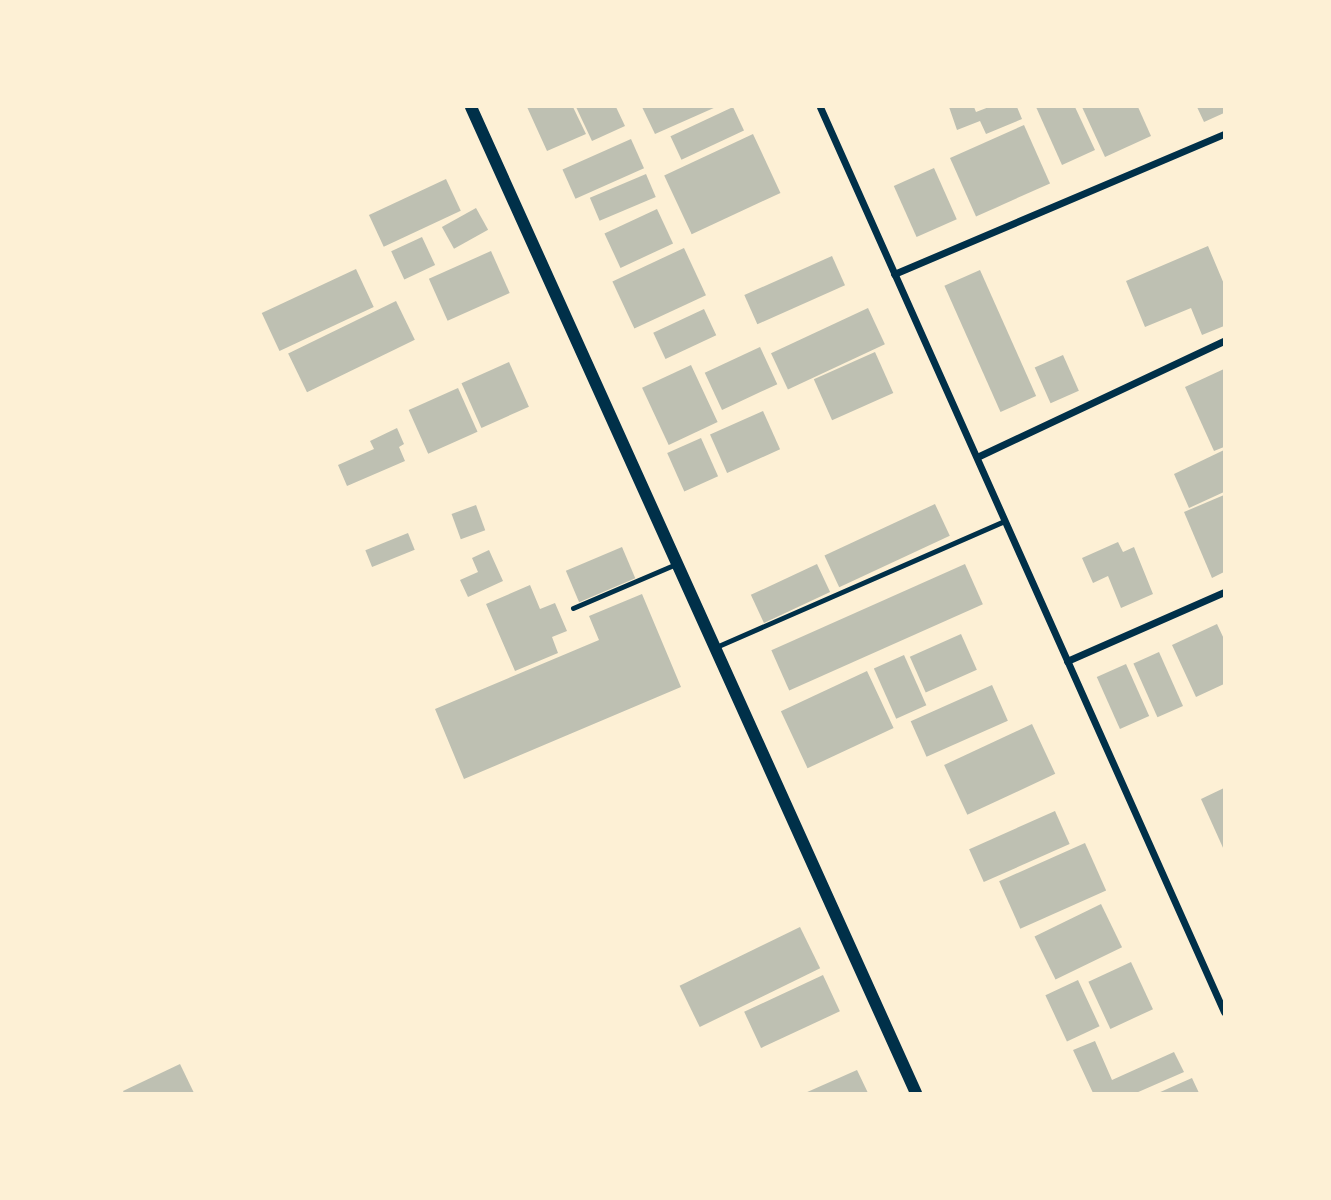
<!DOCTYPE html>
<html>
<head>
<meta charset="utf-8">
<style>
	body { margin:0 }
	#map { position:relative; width:1331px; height:1200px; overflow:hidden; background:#fdf0d5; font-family:Mulish,sans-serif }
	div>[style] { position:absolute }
	.building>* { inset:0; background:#bec0b2; transform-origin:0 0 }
	.service>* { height:5px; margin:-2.5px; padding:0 2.5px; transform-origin:2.5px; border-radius:2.5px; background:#003049 }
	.minor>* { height:7px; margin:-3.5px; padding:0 3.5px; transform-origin:3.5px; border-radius:3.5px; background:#003049 }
	.tertiary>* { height:12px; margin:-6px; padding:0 6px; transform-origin:6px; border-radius:6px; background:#003049 }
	span { translate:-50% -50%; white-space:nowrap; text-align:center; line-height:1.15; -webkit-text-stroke:5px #fdf0d5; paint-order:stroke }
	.frame { position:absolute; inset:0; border:108px solid #fdf0d5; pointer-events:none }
</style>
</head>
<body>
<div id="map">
	<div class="building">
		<i style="clip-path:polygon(527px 107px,573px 107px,586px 134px,547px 151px)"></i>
		<i style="clip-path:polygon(576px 107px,616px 107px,625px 126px,592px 141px)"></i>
		<i style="clip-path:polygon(642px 107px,716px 107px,655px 134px)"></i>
		<i style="left:733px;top:107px;width:26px;height:69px;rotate:65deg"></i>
		<i style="clip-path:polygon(949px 107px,974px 107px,976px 112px,989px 107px,1017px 107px,1022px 119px,986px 134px,980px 121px,957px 130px)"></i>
		<i style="clip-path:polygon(1036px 107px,1075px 107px,1095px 150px,1062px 165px)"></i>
		<i style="clip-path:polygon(1082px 107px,1138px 107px,1151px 136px,1105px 157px)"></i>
		<i style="clip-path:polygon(1197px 107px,1224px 107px,1224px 113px,1204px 122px)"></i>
		<i style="left:1024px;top:125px;width:64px;height:81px;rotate:66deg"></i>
		<i style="left:753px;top:134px;width:65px;height:98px;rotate:65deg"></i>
		<i style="left:631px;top:139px;width:32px;height:75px;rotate:66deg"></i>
		<i style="left:934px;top:168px;width:56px;height:44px;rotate:66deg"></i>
		<i style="left:646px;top:174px;width:25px;height:61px;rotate:67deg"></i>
		<i style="left:446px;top:179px;width:35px;height:85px;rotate:65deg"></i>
		<i style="left:476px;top:208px;width:25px;height:39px;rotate:61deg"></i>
		<i style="left:657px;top:209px;width:38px;height:58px;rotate:65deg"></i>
		<i style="left:422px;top:237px;width:31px;height:34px;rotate:65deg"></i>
		<i style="clip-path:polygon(1208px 246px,1224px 284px,1224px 326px,1202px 335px,1191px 308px,1145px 327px,1126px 281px)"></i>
		<i style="left:684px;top:248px;width:52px;height:79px;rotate:65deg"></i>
		<i style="left:491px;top:251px;width:46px;height:68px;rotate:66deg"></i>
		<i style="left:832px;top:256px;width:32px;height:96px;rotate:66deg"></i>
		<i style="left:356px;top:269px;width:42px;height:104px;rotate:65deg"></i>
		<i style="left:980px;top:270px;width:138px;height:39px;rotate:66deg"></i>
		<i style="left:396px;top:301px;width:43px;height:120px;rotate:64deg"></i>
		<i style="left:868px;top:308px;width:40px;height:107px;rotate:65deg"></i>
		<i style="left:704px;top:309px;width:29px;height:56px;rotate:65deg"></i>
		<i style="left:760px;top:347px;width:41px;height:61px;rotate:65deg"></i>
		<i style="left:875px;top:352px;width:45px;height:67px;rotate:66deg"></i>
		<i style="left:1063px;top:355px;width:39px;height:31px;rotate:66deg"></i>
		<i style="left:509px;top:362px;width:49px;height:52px;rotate:66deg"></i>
		<i style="left:691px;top:365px;width:63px;height:54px;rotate:65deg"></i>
		<i style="clip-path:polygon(1224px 369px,1224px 447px,1214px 451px,1185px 387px)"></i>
		<i style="left:458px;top:388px;width:48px;height:54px;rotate:66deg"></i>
		<i style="left:763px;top:411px;width:42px;height:58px;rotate:66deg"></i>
		<i style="clip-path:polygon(397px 428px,404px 444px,399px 447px,405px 461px,347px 486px,338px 465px,374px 449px,370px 441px)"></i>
		<i style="left:701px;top:438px;width:42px;height:37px;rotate:66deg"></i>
		<i style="clip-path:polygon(1224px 450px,1224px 492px,1189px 508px,1174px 474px)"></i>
		<i style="clip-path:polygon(1224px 495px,1224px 572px,1212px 578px,1184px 512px)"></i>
		<i style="left:935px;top:504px;width:35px;height:122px;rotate:65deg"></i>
		<i style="left:476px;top:505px;width:27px;height:26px;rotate:70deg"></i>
		<i style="left:408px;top:533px;width:18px;height:46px;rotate:68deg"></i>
		<i style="clip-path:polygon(1118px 542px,1123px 552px,1134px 547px,1153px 594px,1121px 608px,1108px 576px,1093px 583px,1082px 558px)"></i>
		<i style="left:622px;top:547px;width:34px;height:61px;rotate:67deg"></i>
		<i style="clip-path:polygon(489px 550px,503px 581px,468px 597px,460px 580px,478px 572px,472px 558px)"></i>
		<i style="left:817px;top:564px;width:31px;height:73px;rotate:65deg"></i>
		<i style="left:965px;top:564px;width:44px;height:212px;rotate:66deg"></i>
		<i style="clip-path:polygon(530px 585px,540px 609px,555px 603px,567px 631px,552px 637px,558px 653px,515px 671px,486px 604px)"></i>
		<i style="clip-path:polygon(642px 594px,681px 687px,464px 779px,435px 709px,599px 640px,589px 616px)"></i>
		<i style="clip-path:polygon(1217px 624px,1224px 639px,1224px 684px,1196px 697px,1172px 645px)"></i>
		<i style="left:961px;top:634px;width:39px;height:56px;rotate:66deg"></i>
		<i style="left:1159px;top:652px;width:59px;height:28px;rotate:66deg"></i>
		<i style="left:904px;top:655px;width:55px;height:33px;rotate:66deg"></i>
		<i style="left:1126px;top:664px;width:57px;height:32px;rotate:66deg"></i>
		<i style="left:867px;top:671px;width:63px;height:95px;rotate:65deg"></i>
		<i style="left:992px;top:685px;width:39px;height:89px;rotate:66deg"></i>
		<i style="left:1032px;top:724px;width:55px;height:97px;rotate:65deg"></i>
		<i style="clip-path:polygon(1224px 788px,1224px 850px,1201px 799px)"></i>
		<i style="left:1055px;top:811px;width:36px;height:94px;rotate:66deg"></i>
		<i style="left:1085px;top:843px;width:52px;height:94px;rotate:66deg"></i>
		<i style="left:1101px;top:904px;width:48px;height:74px;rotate:64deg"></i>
		<i style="left:800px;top:927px;width:46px;height:134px;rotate:64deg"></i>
		<i style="left:1131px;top:962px;width:52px;height:47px;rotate:65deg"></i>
		<i style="left:823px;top:975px;width:40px;height:87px;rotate:65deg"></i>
		<i style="left:1078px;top:980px;width:51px;height:36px;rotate:65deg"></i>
		<i style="clip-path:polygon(1095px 1041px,1112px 1080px,1174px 1052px,1184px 1072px,1136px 1093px,1093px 1093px,1073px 1050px)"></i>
		<i style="clip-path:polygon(180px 1064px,194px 1093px,124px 1093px,123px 1091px)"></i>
		<i style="clip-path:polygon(857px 1070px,868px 1093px,805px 1093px)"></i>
		<i style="clip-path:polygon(1192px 1078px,1199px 1093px,1158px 1093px)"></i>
	</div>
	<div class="service">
		<i style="left:573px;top:608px;width:112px;rotate:-23.1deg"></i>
		<i style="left:716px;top:647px;width:315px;rotate:-23.6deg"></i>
	</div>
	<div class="minor">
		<i style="left:820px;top:107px;width:991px;rotate:65.94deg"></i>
		<i style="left:894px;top:274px;width:358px;rotate:-23deg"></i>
		<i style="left:977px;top:457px;width:273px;rotate:-25.2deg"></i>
		<i style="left:1067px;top:661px;width:171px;rotate:-23.7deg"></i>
	</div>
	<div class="tertiary">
		<i style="left:471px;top:107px;width:1082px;rotate:65.71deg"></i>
	</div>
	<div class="frame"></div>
</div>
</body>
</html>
